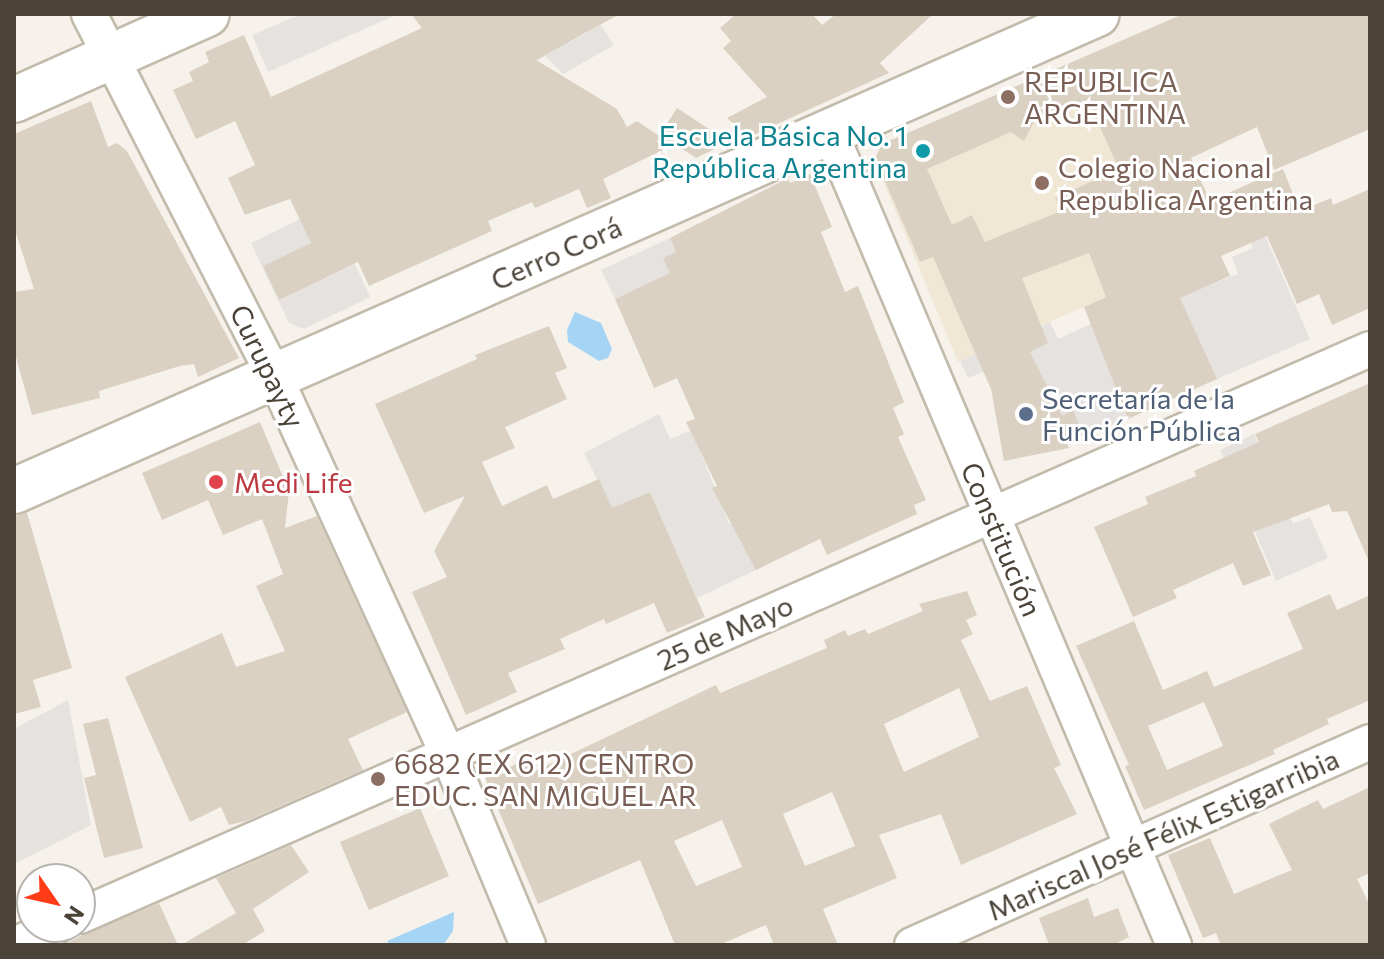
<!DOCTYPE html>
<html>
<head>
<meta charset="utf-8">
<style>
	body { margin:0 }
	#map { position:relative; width:1384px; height:959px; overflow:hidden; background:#f6f2eb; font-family:Commissioner,sans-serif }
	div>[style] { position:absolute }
	.education>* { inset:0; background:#f0e8d4 }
	.parking>* { inset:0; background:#e5e2df }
	.water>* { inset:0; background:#a5d4f5 }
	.building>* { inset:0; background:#dbd1c2; transform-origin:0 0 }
	.roads { filter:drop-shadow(2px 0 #c2bbac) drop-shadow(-2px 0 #c2bbac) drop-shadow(0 2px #c2bbac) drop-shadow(0 -2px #c2bbac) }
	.minor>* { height:34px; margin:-17px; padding:0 17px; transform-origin:17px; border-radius:17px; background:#fff }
	.tertiary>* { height:44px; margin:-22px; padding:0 22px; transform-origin:22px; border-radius:22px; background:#fff }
	.dots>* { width:22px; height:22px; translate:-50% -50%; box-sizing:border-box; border:4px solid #fff; border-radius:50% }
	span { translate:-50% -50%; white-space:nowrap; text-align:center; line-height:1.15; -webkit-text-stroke:6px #fff; paint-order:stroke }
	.education-label { font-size:28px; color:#785e54 }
	.left { translate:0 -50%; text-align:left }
	.culture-label { font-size:28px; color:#0d838f }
	.right { translate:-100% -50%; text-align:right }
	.street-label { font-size:28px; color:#4b4338 }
	.service-label { font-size:28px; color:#4e5e75 }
	.health-label { font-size:28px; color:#be3a42 }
	.frame { position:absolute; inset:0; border:16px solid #4b4338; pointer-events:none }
	.north { position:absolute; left:16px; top:863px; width:80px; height:80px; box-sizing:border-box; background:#fff; border:2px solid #b7b4af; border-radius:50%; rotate:124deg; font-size:22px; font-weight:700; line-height:32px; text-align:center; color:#4b4338 }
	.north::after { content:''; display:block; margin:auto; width:28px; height:36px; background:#ff3b18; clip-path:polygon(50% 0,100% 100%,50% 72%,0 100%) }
</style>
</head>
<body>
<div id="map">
	<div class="education">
		<i style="clip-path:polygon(1137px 34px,1227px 244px,958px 362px,876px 164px,884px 151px)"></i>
	</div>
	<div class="parking">
		<i style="clip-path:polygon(301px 14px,398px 14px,268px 72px,252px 35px)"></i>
		<i style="clip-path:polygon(601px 25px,614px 45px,563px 74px,545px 56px,534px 63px,552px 27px,568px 43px)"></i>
		<i style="clip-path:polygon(300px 219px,327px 277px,355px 264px,370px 297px,304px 329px,289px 323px,251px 243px)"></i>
		<i style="clip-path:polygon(1263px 231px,1310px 339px,1217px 379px,1192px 325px,1159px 305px,1238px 274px,1232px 257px,1253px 248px,1248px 237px)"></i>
		<i style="clip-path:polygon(670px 238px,676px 252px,675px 285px,641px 300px,636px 289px,615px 299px,601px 270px)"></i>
		<i style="clip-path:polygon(1099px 320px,1120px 390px,1100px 399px,1106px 411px,1121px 404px,1128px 419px,1083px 435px,1056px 422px,1023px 360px,986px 377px,983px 372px,968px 378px,960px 361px,1050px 322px,1058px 339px)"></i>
		<i style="clip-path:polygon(659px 414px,670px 439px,692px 430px,729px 524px,734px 522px,758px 569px,697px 598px,650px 492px,612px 509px,584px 453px)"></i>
		<i style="clip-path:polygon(1254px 434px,1293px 524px,1310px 517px,1328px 558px,1276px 581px,1220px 450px)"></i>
		<i style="clip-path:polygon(68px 700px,91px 825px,14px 864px,14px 729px)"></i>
	</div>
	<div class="water">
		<i style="clip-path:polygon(575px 312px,601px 323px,612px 349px,608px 358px,599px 361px,568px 342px,567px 330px)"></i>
		<i style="clip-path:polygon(454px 912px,453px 931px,443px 945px,390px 945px,387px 941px)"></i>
	</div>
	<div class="building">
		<i style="clip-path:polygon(411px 14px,620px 14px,536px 60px,617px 109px,627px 127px,637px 121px,659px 136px,677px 108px,729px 142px,696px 158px,675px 144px,603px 179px,611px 198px,587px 208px,579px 189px,535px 208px,532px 202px,488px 221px,492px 231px,369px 286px,358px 262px,279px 300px,263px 266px,311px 243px,290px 199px,245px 215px,228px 178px,255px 165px,235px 121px,196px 139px,173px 90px,193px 81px,189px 72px,209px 62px,205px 52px,244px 35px,271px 97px,422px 28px)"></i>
		<i style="clip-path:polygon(736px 14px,812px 14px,822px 25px,836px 14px,933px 14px,880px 63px,889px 73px,749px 137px,727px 118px,767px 97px,723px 48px,731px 41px,720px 28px)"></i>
		<i style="clip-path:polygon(evenodd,1183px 14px,1370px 14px,1370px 129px,1274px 170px,1257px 127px,1191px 158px,1210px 201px,1283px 169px,1300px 211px,1331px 198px,1333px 205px,1370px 189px,1370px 308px,1332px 325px,1319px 294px,1297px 304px,1267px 236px,1221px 256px,1230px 276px,1180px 298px,1217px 379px,1128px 419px,1084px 307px,1106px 297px,1089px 253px,1022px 278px,1048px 343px,1030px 352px,1062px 416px,1073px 410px,1083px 435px,1066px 442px,1069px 448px,1004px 461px,991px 389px,933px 257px,920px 262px,875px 158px,882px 144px,1183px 14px,1088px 101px,1119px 169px,1055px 198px,1061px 211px,985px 242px,972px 215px,952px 225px,927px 169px,1011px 132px,1024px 141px,1035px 120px,1088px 101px)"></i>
		<i style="clip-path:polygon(91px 101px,108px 147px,117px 143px,127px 151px,239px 358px,198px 377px,194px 364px,180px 366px,99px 391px,100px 398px,32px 415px,14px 350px,14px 292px,34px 289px,14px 227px,14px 134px)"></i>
		<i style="clip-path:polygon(810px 174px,832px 227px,821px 232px,845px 292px,858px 286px,904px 402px,893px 408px,904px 434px,898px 437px,926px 500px,914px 505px,917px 514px,827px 555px,820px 539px,756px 570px,712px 488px,717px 486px,686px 422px,695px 419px,677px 378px,654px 388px,615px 299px,670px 273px,663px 258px,676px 252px,670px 238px,788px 178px,790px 183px)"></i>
		<i style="clip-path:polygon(549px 326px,567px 368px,555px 373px,567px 399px,505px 427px,515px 448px,482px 462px,502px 506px,547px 485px,553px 499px,599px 479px,612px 508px,650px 492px,705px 617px,667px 633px,654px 603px,606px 624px,604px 619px,560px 639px,565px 649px,508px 673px,517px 692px,466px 715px,412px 592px,447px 577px,434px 551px,465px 496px,424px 513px,375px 404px,477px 359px,475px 355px)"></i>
		<i style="clip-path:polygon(1370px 383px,1370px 564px,1347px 511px,1332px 512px,1329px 504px,1253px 532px,1271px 575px,1243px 586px,1233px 563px,1173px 590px,1177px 598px,1133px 617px,1094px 527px,1148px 504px,1145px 497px,1196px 476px,1194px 471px,1259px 442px,1255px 434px)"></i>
		<i style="clip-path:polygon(260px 422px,289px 491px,285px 528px,317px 516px,407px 712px,348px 739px,363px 770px,246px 821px,229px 825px,221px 807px,190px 822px,125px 677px,222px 633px,236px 667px,285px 651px,256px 586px,283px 574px,262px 519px,223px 535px,208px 500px,162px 520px,142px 473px)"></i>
		<i style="clip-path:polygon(27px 513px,72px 668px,33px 680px,41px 707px,14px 714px,14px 516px)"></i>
		<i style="clip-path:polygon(evenodd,967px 591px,977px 615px,966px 620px,973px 634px,961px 640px,990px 701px,1027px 686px,1061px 765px,1054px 768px,1077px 814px,961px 865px,941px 814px,879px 835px,897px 878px,823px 909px,838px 945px,774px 945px,766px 925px,719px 945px,675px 945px,640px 860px,538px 904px,485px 778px,525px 760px,531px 773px,716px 685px,720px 693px,827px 648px,824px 640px,845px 630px,848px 636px,865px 629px,868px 634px,923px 611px,919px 604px,967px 591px,959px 688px,979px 737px,904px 772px,884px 724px,959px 688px,967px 591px,832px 792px,855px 846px,805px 866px,783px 814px,832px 792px,967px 591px,722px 820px,742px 867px,696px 886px,674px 841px,722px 820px)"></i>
		<i style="clip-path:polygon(evenodd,1330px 594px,1337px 610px,1370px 595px,1370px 700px,1327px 719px,1329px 724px,1273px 750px,1275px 754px,1144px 810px,1125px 766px,1129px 765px,1076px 646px,1134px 621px,1163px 690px,1207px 671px,1214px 687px,1303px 649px,1287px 613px,1330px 594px,1204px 702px,1223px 746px,1167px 770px,1148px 726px,1204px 702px)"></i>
		<i style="clip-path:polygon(108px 718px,143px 848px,104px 858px,84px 778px,96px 775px,83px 724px)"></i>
		<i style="clip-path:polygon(1370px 787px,1370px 873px,1357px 879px,1370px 906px,1370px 945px,1221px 945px,1216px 933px,1203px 938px,1168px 855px,1210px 838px,1234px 894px,1292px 870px,1269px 824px,1318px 800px,1323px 809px)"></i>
		<i style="left:420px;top:808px;width:74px;height:87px;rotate:67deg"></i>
		<i style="clip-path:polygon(291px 845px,309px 872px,253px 909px,265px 931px,242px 945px,181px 945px,236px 913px,216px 878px)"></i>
		<i style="clip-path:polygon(1088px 898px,1094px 917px,1118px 908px,1129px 937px,1113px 945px,1049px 945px,1039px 918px)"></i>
		<i style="clip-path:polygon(159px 903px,178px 945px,64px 945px,82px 935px)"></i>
	</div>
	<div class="roads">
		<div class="minor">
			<i style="left:89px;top:14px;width:408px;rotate:62.9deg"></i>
			<i style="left:275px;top:377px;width:415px;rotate:65.4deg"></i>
			<i style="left:448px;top:754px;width:207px;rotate:67.3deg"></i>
			<i style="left:830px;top:132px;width:883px;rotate:67.07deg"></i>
			<i style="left:80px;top:916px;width:1409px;rotate:-23.73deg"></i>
			<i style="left:14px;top:945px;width:45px;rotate:-23.7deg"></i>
			<i style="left:912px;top:945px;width:501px;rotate:-23.9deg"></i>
		</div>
		<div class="tertiary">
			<i style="left:14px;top:100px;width:211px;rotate:-24deg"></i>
			<i style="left:14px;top:491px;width:1183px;rotate:-23.77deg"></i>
		</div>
	</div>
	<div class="dots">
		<i style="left:1008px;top:97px;background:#8d6e63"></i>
		<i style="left:923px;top:151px;background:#0f9aa8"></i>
		<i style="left:1042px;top:183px;background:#8d6e63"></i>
		<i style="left:1026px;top:414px;background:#5c6f8a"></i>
		<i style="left:216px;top:482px;background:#e0444e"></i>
		<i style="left:378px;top:779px;background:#8d6e63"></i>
	</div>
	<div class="education-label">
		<span class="left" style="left:1024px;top:97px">REPUBLICA<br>ARGENTINA</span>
		<span class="left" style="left:1058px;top:183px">Colegio Nacional<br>Republica Argentina</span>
		<span class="left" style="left:394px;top:779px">6682 (EX 612) CENTRO<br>EDUC. SAN MIGUEL AR</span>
	</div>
	<div class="culture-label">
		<span class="right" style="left:907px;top:151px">Escuela Básica No. 1<br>República Argentina</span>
	</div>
	<div class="street-label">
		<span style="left:556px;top:253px;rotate:-24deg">Cerro Corá</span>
		<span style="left:268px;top:366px;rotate:64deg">Curupayty</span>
		<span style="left:1002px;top:539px;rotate:67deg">Constitución</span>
		<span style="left:725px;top:632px;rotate:-24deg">25 de Mayo</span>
		<span style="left:1163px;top:834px;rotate:-24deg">Mariscal José Félix Estigarribia</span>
	</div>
	<div class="service-label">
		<span class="left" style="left:1042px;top:414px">Secretaría de la<br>Función Pública</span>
	</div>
	<div class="health-label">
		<span class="left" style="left:234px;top:482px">Medi Life</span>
	</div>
	<div class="frame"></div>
	<div class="north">N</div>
</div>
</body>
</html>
